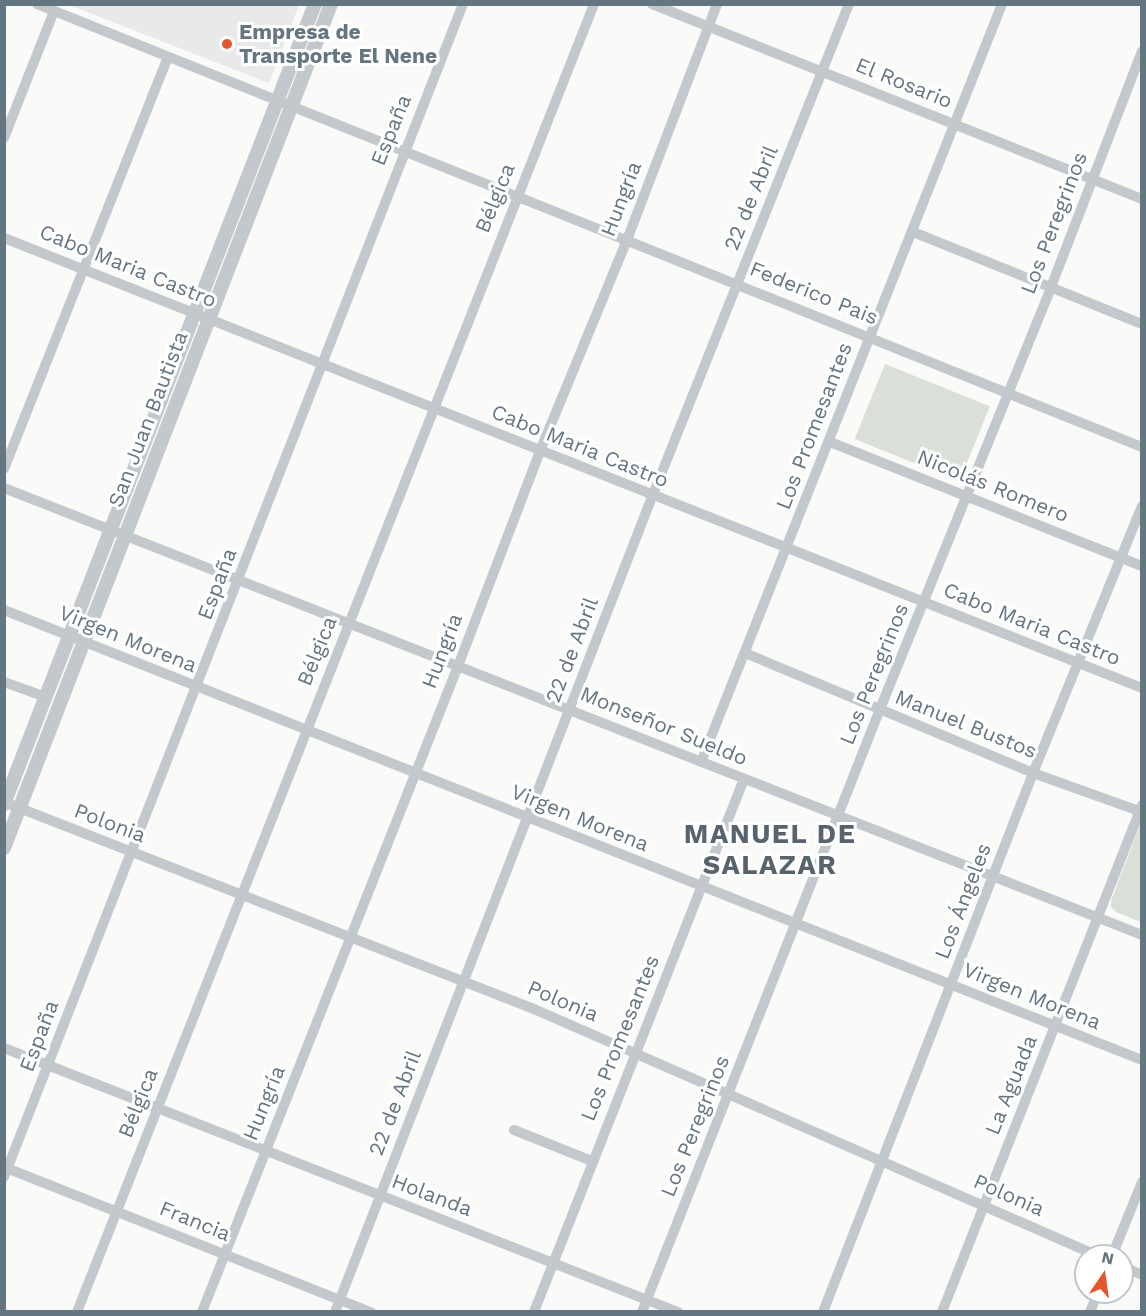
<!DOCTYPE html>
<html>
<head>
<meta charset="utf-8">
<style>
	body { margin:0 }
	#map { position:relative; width:1146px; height:1316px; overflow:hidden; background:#fafaf8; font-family:"Work Sans",sans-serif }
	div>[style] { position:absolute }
	.built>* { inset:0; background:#e8e9e9 }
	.green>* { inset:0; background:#dadfd7; transform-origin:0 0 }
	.minor>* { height:10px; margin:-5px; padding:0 5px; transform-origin:5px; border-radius:5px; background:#c3c8cc }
	.tertiary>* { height:14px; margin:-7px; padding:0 7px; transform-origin:7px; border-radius:7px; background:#c3c8cc }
	.dots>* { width:16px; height:16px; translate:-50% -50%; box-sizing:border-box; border:3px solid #fff; border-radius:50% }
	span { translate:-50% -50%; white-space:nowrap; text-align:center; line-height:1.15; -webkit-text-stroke:6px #fff; paint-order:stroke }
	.poi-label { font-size:21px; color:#657683; font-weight:700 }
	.left { translate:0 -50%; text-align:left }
	.street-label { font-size:21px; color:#657683 }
	.district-label { font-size:27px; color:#57646e; font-weight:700; letter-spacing:1.5px }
	.frame { position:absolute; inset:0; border:6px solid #657683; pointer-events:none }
	.north { position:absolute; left:1074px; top:1244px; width:60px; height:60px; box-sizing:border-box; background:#fff; border:2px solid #c1c8cd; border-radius:50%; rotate:13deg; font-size:16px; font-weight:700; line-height:24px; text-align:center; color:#657683 }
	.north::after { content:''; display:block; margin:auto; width:21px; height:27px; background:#e4572e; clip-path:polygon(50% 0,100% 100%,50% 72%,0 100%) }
</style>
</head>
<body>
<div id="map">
	<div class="built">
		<i style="clip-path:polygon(69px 5px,299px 5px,269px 83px)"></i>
	</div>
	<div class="green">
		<i style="left:885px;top:364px;width:113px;height:81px;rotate:22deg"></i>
		<i style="clip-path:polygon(1141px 822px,1141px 922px,1116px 912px,1111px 907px,1111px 901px)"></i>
	</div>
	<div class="minor">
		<i style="left:37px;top:4px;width:1190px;rotate:21.85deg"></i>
		<i style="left:652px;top:4px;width:527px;rotate:21.7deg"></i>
		<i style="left:4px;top:138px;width:136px;rotate:-68.5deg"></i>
		<i style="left:913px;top:232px;width:247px;rotate:21.9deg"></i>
		<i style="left:4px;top:238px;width:1224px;rotate:21.58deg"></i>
		<i style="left:830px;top:442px;width:336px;rotate:21.7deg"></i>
		<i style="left:4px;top:469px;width:443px;rotate:-68.3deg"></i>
		<i style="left:4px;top:488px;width:1223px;rotate:21.44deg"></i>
		<i style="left:4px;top:610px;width:1224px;rotate:21.58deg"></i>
		<i style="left:745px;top:653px;width:312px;rotate:22.6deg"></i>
		<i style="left:1033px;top:773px;width:116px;rotate:19.7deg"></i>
		<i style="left:4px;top:682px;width:45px;rotate:19.7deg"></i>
		<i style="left:701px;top:762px;width:816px;rotate:-68.34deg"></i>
		<i style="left:4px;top:802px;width:569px;rotate:21.33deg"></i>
		<i style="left:534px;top:1009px;width:616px;rotate:23.65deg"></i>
		<i style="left:4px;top:1048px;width:724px;rotate:21.39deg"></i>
		<i style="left:514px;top:1130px;width:84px;rotate:21.7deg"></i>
		<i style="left:4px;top:1167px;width:395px;rotate:21.6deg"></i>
		<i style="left:4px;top:1177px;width:1260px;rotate:-68.63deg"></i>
		<i style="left:1112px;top:1256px;width:80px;rotate:-67.9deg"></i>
		<i style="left:1122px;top:1266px;width:22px;rotate:24deg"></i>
		<i style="left:77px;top:1312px;width:1406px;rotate:-68.43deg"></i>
		<i style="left:202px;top:1312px;width:695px;rotate:-68.38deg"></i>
		<i style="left:458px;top:666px;width:230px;rotate:-69.1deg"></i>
		<i style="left:540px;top:451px;width:228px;rotate:-67.6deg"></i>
		<i style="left:627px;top:240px;width:253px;rotate:-69.1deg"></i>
		<i style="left:335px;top:1312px;width:874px;rotate:-68.75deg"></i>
		<i style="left:652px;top:497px;width:531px;rotate:-68.22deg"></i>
		<i style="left:534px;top:1312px;width:573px;rotate:-68.5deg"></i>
		<i style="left:642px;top:1312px;width:648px;rotate:-68.46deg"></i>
		<i style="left:880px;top:709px;width:455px;rotate:-67.9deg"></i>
		<i style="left:1051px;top:287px;width:253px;rotate:-68.9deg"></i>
		<i style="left:823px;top:1312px;width:578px;rotate:-68.71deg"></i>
		<i style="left:1033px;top:773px;width:288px;rotate:-67.8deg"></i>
		<i style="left:942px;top:1312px;width:545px;rotate:-68.47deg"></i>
		<i style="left:1090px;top:1312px;width:22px;rotate:-68deg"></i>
	</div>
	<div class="tertiary">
		<i style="left:4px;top:804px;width:858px;rotate:-68.76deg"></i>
		<i style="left:4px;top:848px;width:905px;rotate:-68.82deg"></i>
	</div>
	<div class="dots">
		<i style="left:227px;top:44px;background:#e4572e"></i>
	</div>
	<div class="poi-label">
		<span class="left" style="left:239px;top:44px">Empresa de<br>Transporte El Nene</span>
	</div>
	<div class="street-label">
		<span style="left:904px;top:83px;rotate:22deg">El Rosario</span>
		<span style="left:391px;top:130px;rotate:-68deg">España</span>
		<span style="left:495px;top:198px;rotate:-68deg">Bélgica</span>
		<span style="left:751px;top:198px;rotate:-68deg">22 de Abril</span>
		<span style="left:621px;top:199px;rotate:-69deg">Hungría</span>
		<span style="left:1054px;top:223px;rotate:-69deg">Los Peregrinos</span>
		<span style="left:128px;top:266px;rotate:22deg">Cabo Maria Castro</span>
		<span style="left:814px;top:293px;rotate:22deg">Federico Pais</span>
		<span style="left:148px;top:419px;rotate:-69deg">San Juan Bautista</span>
		<span style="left:814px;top:426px;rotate:-69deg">Los Promesantes</span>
		<span style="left:580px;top:446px;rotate:22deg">Cabo Maria Castro</span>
		<span style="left:993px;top:486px;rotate:22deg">Nicolás Romero</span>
		<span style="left:217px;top:584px;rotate:-69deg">España</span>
		<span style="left:1032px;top:624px;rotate:22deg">Cabo Maria Castro</span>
		<span style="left:128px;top:639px;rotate:22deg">Virgen Morena</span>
		<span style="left:572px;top:650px;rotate:-69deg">22 de Abril</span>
		<span style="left:317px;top:651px;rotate:-68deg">Bélgica</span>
		<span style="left:442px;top:651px;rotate:-69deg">Hungría</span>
		<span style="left:874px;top:674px;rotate:-68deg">Los Peregrinos</span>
		<span style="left:966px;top:724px;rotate:22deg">Manuel Bustos</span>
		<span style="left:664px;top:726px;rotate:22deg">Monseñor Sueldo</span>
		<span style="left:580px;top:818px;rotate:22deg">Virgen Morena</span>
		<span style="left:110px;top:823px;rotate:21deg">Polonia</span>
		<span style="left:963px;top:901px;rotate:-69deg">Los Ángeles</span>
		<span style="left:1032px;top:996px;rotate:22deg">Virgen Morena</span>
		<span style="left:563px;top:1001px;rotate:23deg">Polonia</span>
		<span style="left:39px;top:1036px;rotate:-69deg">España</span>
		<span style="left:620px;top:1038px;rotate:-68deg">Los Promesantes</span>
		<span style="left:1011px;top:1085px;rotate:-68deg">La Aguada</span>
		<span style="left:138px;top:1103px;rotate:-68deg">Bélgica</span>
		<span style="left:264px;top:1103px;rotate:-68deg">Hungría</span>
		<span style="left:395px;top:1103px;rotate:-69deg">22 de Abril</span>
		<span style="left:695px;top:1126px;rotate:-68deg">Los Peregrinos</span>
		<span style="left:432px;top:1195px;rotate:21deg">Holanda</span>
		<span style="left:1009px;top:1195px;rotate:24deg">Polonia</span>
		<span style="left:195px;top:1221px;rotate:22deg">Francia</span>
	</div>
	<div class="district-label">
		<span style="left:770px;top:850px">MANUEL DE<br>SALAZAR</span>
	</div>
	<div class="frame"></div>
	<div class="north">N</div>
</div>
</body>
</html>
